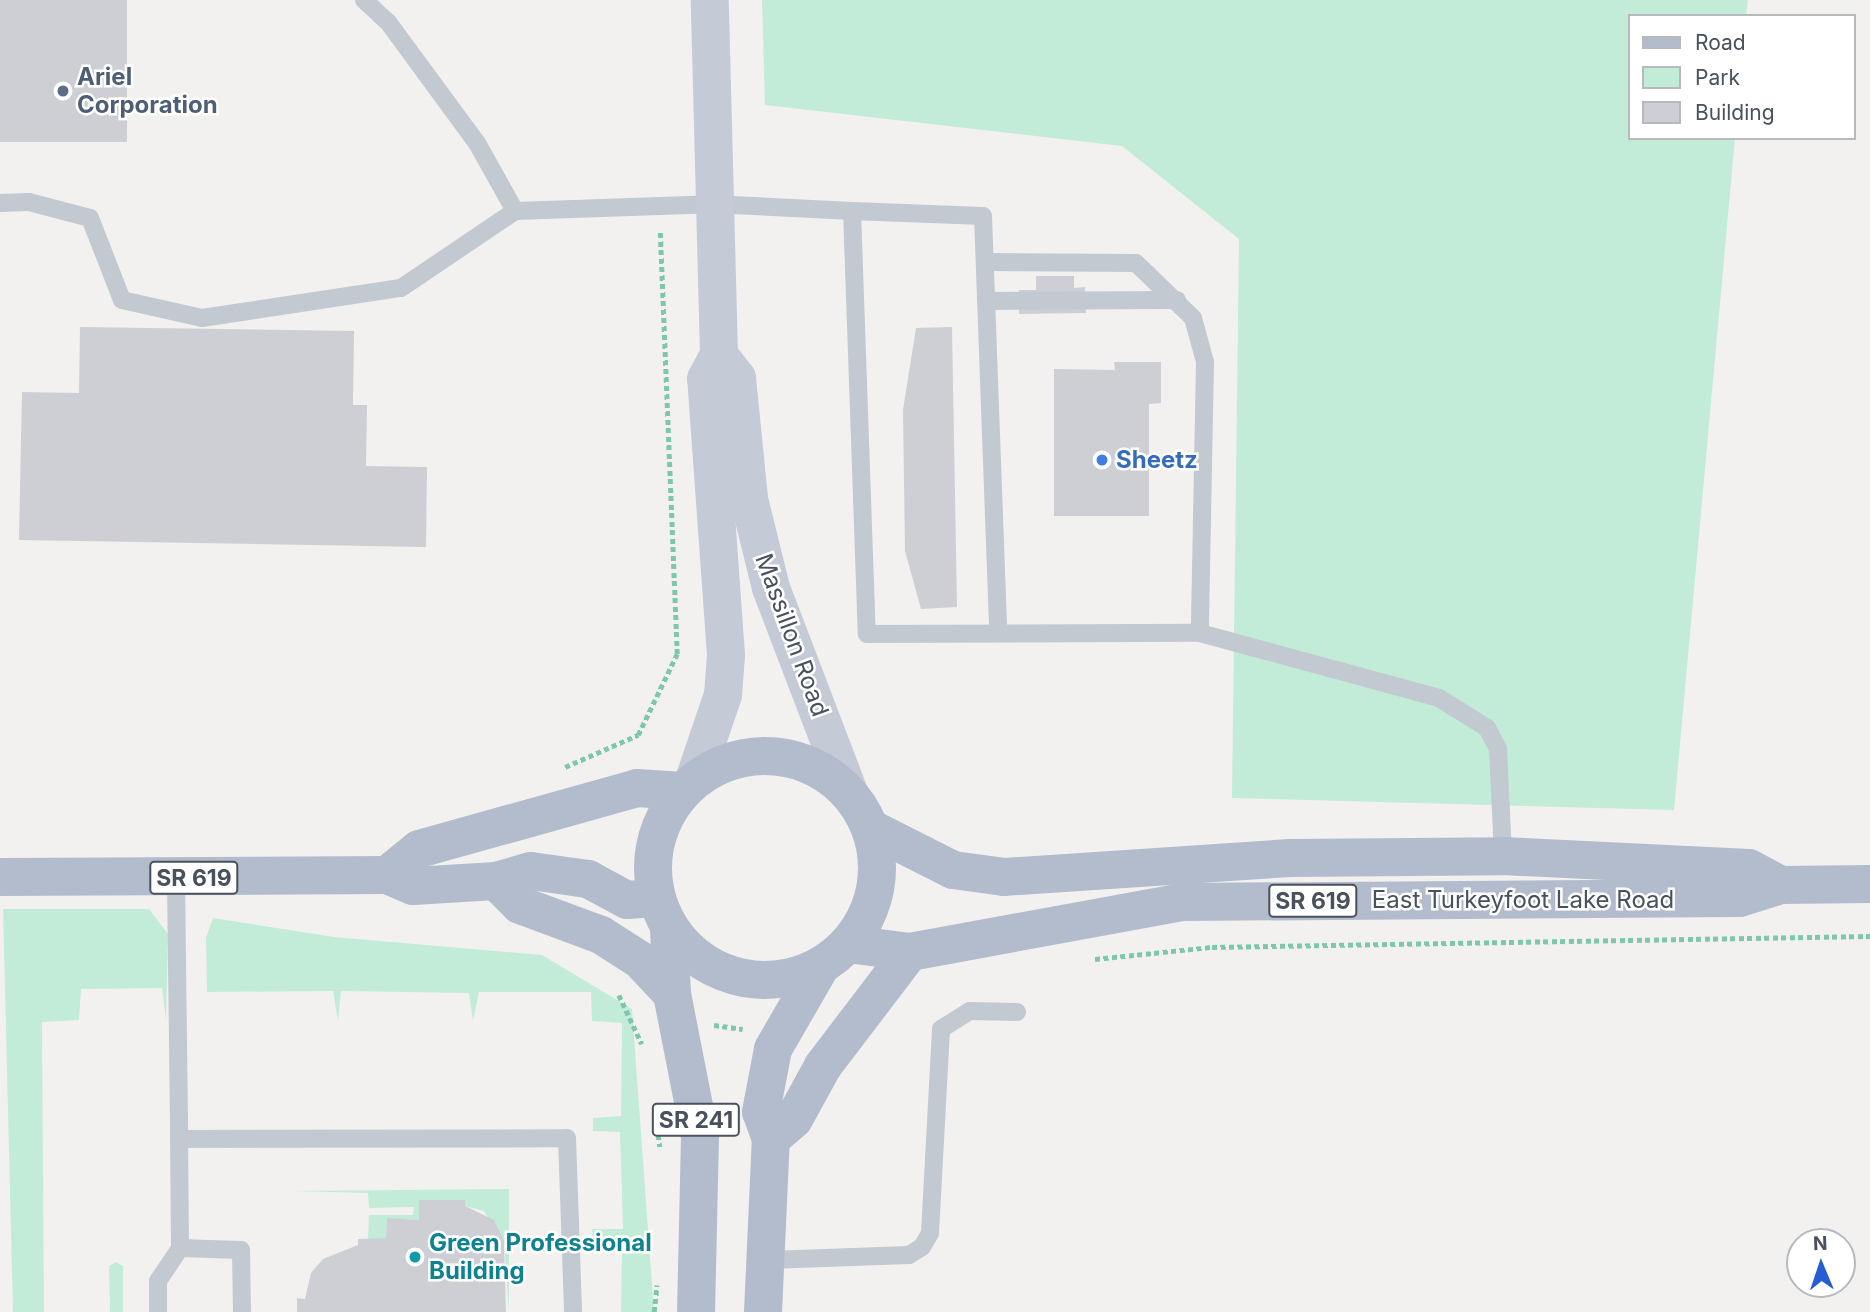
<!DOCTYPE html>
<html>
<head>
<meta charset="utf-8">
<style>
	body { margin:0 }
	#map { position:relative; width:1870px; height:1312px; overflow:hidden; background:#f2f1f0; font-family:Inter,sans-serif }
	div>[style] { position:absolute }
	.green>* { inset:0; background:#c2ecd8 }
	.building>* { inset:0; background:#cecfd4; transform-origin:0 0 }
	.path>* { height:4.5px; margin-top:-2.25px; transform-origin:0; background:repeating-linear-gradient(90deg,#7dc8ad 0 5px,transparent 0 8.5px) }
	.lane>* { height:18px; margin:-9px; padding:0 9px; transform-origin:9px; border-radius:9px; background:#c2c9d1 }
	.secondary>* { height:38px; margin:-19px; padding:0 19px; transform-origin:19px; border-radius:19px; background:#c4cbd7 }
	.primary>* { height:38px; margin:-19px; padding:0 19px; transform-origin:19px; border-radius:19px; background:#b2bccd }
	.primary>.ring { margin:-19px; padding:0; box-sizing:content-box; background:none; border:38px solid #b2bccd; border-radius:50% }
	.dots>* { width:19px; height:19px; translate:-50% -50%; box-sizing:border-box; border:4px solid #fff; border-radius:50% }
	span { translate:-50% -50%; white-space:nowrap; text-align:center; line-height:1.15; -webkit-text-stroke:5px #fff; paint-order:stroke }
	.shield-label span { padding:2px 5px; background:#fff; border:2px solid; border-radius:5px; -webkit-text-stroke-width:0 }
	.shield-label { font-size:23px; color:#49515c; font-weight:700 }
	.service-label { font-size:24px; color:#4e5e75; font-weight:700 }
	.left { translate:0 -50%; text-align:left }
	.shop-label { font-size:24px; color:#366cbe; font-weight:700 }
	.street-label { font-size:24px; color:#49515c }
	.culture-label { font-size:24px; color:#0d838f; font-weight:700 }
	.legend { position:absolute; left:1628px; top:14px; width:228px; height:126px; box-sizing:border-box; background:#fff; border:2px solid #b6b9be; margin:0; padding:9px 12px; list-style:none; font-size:21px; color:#49515c }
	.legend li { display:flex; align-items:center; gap:14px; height:35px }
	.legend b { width:35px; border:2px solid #b6b9be }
	.north { position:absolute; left:1786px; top:1228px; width:70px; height:70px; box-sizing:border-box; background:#fff; border:2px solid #b6b9be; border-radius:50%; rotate:358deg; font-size:19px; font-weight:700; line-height:28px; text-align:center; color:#49515c }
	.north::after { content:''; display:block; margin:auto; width:24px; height:32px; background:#275cd6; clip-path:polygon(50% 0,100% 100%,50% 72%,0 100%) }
</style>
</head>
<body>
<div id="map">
	<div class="green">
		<i style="clip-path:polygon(762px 0,1748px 0,1746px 16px,1630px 16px,1630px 138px,1735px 138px,1674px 810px,1232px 798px,1239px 239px,1122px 146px,765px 105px)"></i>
		<i style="clip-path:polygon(3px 909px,149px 909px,168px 934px,166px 1020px,162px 988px,81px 989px,79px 1020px,42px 1022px,44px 1312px,13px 1312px)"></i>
		<i style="clip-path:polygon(213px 918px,334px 937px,542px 955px,632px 1009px,654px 1312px,621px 1312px,622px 1243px,593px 1243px,592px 1229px,623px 1229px,620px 1132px,593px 1131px,593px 1118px,621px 1116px,622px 1023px,592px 1021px,591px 992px,479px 992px,473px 1021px,469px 993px,341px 991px,338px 1021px,333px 991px,207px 992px,206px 938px)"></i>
		<i style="clip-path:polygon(509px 1189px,509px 1312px,504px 1241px,484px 1211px,465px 1206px,465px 1200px,419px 1200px,419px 1220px,387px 1219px,386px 1238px,368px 1239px,369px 1215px,413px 1215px,414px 1207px,369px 1208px,368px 1193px,292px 1191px)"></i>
		<i style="clip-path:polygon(116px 1262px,123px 1266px,123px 1312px,110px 1312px,109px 1266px)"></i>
	</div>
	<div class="building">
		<i style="left:0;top:0;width:127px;height:142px"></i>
		<i style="clip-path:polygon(1036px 276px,1074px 276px,1074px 288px,1085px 287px,1086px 313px,1019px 314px,1019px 290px,1036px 290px)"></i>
		<i style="clip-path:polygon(80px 327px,354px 331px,353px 405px,367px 405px,366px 466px,427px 467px,426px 547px,19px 540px,22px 392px,79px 393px)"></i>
		<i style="clip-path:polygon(952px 327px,957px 607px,921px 609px,905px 551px,903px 410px,916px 328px)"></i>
		<i style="clip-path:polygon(1114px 362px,1161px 362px,1161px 403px,1149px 404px,1149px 516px,1054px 516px,1054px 369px,1115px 370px)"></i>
		<i style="clip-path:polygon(419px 1200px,465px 1200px,465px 1206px,494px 1220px,504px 1241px,506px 1312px,297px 1312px,297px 1298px,305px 1299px,311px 1273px,323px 1259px,358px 1245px,358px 1239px,386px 1238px,387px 1218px,419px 1220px)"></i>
	</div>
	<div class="path">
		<i style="left:565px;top:767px;width:80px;rotate:-23.7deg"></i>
		<i style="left:638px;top:735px;width:90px;rotate:-64.3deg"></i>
		<i style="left:677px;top:654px;width:423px;rotate:-92.3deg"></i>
		<i style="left:1095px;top:959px;width:118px;rotate:-5.9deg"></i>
		<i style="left:1212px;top:947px;width:658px;rotate:-0.96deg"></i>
		<i style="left:619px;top:995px;width:54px;rotate:64.9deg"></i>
		<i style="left:714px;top:1025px;width:29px;rotate:8deg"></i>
		<i style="left:656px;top:1118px;width:29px;rotate:82deg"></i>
		<i style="left:654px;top:1312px;width:27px;rotate:-84deg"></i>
	</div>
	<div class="lane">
		<i style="left:364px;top:0;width:33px;rotate:43deg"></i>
		<i style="left:388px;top:22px;width:150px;rotate:53.7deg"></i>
		<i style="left:477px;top:143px;width:78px;rotate:60.8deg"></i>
		<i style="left:0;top:203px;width:29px;rotate:-2deg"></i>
		<i style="left:29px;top:202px;width:63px;rotate:14.7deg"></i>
		<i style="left:90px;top:218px;width:88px;rotate:68.7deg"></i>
		<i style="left:122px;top:300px;width:82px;rotate:12.7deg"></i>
		<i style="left:202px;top:318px;width:201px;rotate:-8.6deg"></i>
		<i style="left:401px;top:288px;width:138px;rotate:-34deg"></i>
		<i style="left:515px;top:211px;width:196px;rotate:-2deg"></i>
		<i style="left:711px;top:204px;width:141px;rotate:2.8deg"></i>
		<i style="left:852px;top:211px;width:423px;rotate:88deg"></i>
		<i style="left:867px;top:634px;width:333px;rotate:-0.2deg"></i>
		<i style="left:1200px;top:633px;width:248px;rotate:15.2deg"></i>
		<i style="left:1439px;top:698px;width:57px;rotate:32deg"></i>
		<i style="left:1487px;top:728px;width:24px;rotate:62deg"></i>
		<i style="left:1498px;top:749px;width:107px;rotate:87.3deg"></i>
		<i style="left:852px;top:211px;width:131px;rotate:2.2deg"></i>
		<i style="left:983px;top:216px;width:415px;rotate:87.9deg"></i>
		<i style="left:985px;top:262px;width:151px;rotate:0.4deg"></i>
		<i style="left:1136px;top:263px;width:79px;rotate:44deg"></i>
		<i style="left:1193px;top:318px;width:46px;rotate:74.7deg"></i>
		<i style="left:1205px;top:362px;width:271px;rotate:91.1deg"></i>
		<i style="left:987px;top:301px;width:190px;rotate:-0.3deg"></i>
		<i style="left:176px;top:879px;width:260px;rotate:89.3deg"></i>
		<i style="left:179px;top:1139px;width:388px;rotate:-0.1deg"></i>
		<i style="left:567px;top:1138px;width:174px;rotate:88deg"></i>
		<i style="left:180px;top:1248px;width:61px;rotate:1.9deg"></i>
		<i style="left:241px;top:1250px;width:62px;rotate:89.1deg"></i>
		<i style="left:768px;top:1260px;width:141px;rotate:-2deg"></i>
		<i style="left:909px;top:1255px;width:15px;rotate:-32deg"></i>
		<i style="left:922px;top:1247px;width:16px;rotate:-60deg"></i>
		<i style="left:930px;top:1233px;width:204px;rotate:-86.9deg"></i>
		<i style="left:941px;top:1029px;width:34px;rotate:-32deg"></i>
		<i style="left:970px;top:1011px;width:47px;rotate:1.2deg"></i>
		<i style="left:158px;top:1312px;width:31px;rotate:-90deg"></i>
		<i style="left:158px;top:1281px;width:40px;rotate:-56deg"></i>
		<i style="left:180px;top:1248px;width:109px;rotate:-90.5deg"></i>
	</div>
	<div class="secondary">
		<i style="left:719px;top:355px;width:29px;rotate:52deg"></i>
		<i style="left:737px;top:378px;width:122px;rotate:84.3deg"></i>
		<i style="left:749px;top:499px;width:92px;rotate:76.1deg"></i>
		<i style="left:771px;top:588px;width:218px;rotate:69.1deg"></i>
		<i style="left:694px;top:780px;width:90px;rotate:-71.2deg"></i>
		<i style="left:723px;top:695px;width:40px;rotate:-85.7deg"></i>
		<i style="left:726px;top:655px;width:277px;rotate:-94.1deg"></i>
		<i style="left:706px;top:379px;width:27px;rotate:-62deg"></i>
		<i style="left:719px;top:355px;width:355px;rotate:-91.5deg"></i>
	</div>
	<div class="primary">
		<i class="ring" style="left:653px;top:756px;width:186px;height:186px"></i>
		<i style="left:870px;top:828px;width:93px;rotate:26.8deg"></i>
		<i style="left:953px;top:870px;width:51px;rotate:7.8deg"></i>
		<i style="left:1004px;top:877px;width:287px;rotate:-3.8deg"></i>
		<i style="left:1290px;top:858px;width:213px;rotate:-0.5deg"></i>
		<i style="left:1503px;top:856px;width:246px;rotate:2.8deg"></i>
		<i style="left:1749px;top:868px;width:36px;rotate:28deg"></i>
		<i style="left:387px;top:875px;width:41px;rotate:-39.1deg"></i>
		<i style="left:419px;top:849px;width:226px;rotate:-15.6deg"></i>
		<i style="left:637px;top:788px;width:46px;rotate:3.7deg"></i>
		<i style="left:0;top:877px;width:387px;rotate:-0.3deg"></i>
		<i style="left:387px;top:875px;width:28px;rotate:23deg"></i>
		<i style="left:413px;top:886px;width:83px;rotate:-3.4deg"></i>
		<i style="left:496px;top:881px;width:36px;rotate:-16deg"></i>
		<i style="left:531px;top:871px;width:58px;rotate:8deg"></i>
		<i style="left:588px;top:879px;width:44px;rotate:28.3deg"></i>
		<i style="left:627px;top:900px;width:28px;rotate:-4deg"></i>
		<i style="left:496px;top:881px;width:34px;rotate:45deg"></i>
		<i style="left:520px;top:905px;width:86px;rotate:20.3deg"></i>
		<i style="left:601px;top:935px;width:46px;rotate:32.7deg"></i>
		<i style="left:640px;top:960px;width:47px;rotate:46.7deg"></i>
		<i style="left:669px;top:929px;width:65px;rotate:87.4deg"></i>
		<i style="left:672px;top:994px;width:146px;rotate:78.9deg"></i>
		<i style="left:700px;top:1137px;width:175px;rotate:91.3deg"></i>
		<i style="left:848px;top:944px;width:63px;rotate:7.4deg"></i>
		<i style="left:910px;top:952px;width:278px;rotate:-10.4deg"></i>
		<i style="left:1183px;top:902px;width:557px;rotate:-0.41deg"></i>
		<i style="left:1740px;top:898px;width:43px;rotate:-17.6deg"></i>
		<i style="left:1781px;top:885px;width:89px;rotate:-0.6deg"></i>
		<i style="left:771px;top:1139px;width:30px;rotate:-41deg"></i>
		<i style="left:794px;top:1119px;width:60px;rotate:-61.3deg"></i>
		<i style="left:823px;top:1066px;width:143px;rotate:-52.7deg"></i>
		<i style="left:763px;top:1312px;width:173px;rotate:-87.4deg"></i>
		<i style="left:771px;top:1139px;width:29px;rotate:-110deg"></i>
		<i style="left:761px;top:1112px;width:64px;rotate:-79.2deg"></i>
		<i style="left:773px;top:1049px;width:96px;rotate:-60deg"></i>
	</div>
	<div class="dots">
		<i style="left:63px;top:91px;background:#5c6f8a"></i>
		<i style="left:1102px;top:460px;background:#3f7fe0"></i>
		<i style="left:415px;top:1257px;background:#0f9aa8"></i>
	</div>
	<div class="shield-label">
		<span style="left:194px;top:878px">SR 619</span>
		<span style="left:1313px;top:901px">SR 619</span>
		<span style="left:696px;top:1120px">SR 241</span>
	</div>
	<div class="service-label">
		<span class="left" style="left:77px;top:91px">Ariel<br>Corporation</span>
	</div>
	<div class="shop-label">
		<span class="left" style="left:1116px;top:460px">Sheetz</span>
	</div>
	<div class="street-label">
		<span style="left:792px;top:635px;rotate:70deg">Massillon Road</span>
		<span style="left:1523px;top:900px">East Turkeyfoot Lake Road</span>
	</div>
	<div class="culture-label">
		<span class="left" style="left:429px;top:1257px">Green Professional<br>Building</span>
	</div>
	<ul class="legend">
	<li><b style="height:9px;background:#b2bccd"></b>Road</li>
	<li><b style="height:19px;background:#c2ecd8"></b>Park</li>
	<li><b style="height:19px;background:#cecfd4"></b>Building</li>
	</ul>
	<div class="north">N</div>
</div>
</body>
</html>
